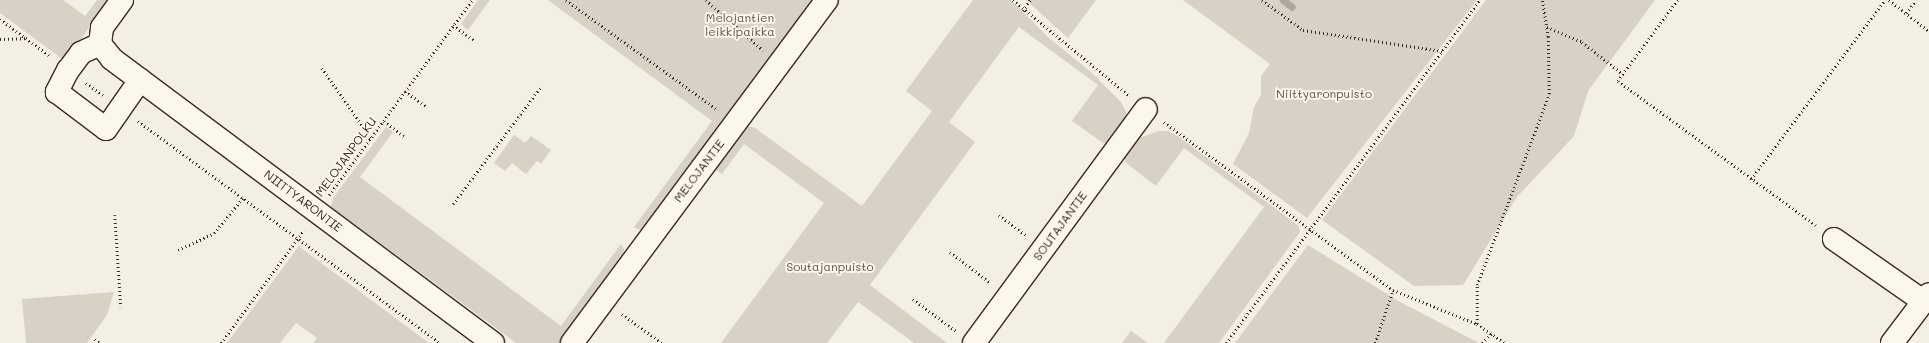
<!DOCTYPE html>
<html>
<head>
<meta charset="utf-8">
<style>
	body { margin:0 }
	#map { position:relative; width:1929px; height:343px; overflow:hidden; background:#f3efe4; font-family:Mali,sans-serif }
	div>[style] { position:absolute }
	.green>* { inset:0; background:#d8d1c6 }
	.stream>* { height:7px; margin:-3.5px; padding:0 3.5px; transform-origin:3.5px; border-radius:3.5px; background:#afa69a }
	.path>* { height:2.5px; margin-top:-1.25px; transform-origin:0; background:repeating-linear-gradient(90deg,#3b2a1e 0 1px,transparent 0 4px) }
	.roads { filter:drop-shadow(1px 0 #3b2a1e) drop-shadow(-1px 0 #3b2a1e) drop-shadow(0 1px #3b2a1e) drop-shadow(0 -1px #3b2a1e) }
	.minor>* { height:22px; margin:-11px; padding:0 11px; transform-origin:11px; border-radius:11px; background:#fbf7ec }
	span { translate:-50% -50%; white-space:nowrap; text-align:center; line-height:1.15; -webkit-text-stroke:4px #fbf7ec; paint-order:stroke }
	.park-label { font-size:12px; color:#625448 }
	.street-label { font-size:12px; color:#3b2a1e }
</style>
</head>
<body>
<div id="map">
	<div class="green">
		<i style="clip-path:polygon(0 0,63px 0,85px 16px,97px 0,109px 0,65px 61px,0 13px)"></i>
		<i style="clip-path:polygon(478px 0,490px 0,468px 30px,461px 24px)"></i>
		<i style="clip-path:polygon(548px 0,812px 0,647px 229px,643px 231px,634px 227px,712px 121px)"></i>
		<i style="clip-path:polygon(973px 0,1011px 0,1049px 38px,1091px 72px,1121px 102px,1126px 112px,1126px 122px,1110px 144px,1103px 143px,1072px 121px,1098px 85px,1019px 27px,949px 122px,975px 142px,870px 285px,947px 343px,914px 343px,858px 302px,827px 343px,721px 343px,824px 203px,744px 144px,722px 174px,713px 168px,745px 125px,755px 128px,862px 206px,932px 111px,906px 91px)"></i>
		<i style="clip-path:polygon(1026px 0,1096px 0,1068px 38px)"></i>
		<i style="clip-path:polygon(1183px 0,1477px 0,1307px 218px,1233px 164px,1249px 133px,1254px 107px,1261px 95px,1261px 76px,1270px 64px)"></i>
		<i style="clip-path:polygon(1486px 0,1655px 0,1588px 91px,1574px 136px,1517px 197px,1463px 285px,1414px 286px,1322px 220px)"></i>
		<i style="clip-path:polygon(386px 127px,393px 132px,360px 177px,561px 326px,621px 244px,624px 249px,623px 259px,561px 343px,516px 343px,331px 207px,333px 198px)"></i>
		<i style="clip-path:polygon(1159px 131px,1168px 131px,1179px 137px,1299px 226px,1300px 232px,1219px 343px,1164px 343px,1264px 207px,1184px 148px,1156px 186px,1125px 162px,1124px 157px,1139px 138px)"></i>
		<i style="clip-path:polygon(514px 135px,525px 143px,531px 136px,551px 150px,541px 164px,537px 161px,526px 174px,512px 163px,505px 171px,494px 163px)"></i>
		<i style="clip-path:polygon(1308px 245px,1400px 302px,1479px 343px,1235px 343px)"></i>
		<i style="clip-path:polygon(299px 246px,305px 251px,429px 343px,313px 343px,317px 338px,296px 323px,280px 343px,227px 343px)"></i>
		<i style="clip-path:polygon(114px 292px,107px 315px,87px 343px,26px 343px,22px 299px)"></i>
		<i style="clip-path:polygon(1131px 331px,1148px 343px,1122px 343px)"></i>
	</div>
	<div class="stream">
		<i style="left:1283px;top:0;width:11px;rotate:38deg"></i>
	</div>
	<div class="path">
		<i style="left:566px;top:0;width:188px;rotate:35.9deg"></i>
		<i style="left:706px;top:0;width:76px;rotate:41.3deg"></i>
		<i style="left:1013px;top:0;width:151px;rotate:39.4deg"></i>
		<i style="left:1262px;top:0;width:51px;rotate:36.2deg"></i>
		<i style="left:1303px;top:30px;width:141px;rotate:8.6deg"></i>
		<i style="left:1678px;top:0;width:101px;rotate:126.5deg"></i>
		<i style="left:1618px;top:81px;width:246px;rotate:36.1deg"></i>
		<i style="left:1889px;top:0;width:51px;rotate:37.8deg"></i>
		<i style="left:1023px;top:11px;width:13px;rotate:-58deg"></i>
		<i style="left:1906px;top:13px;width:16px;rotate:-52deg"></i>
		<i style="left:0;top:19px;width:62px;rotate:36.5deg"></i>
		<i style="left:453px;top:25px;width:26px;rotate:36deg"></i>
		<i style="left:1547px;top:27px;width:38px;rotate:23deg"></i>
		<i style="left:1582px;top:42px;width:52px;rotate:38deg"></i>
		<i style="left:0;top:39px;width:25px;rotate:-2deg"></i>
		<i style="left:322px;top:68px;width:85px;rotate:55deg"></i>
		<i style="left:86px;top:83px;width:21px;rotate:35deg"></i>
		<i style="left:405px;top:91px;width:26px;rotate:36deg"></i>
		<i style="left:138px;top:121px;width:375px;rotate:36.3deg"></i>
		<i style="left:384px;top:121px;width:25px;rotate:37deg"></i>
		<i style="left:1164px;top:122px;width:284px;rotate:36.3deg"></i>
		<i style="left:1393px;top:290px;width:91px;rotate:22deg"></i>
		<i style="left:1477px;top:324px;width:34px;rotate:34deg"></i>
		<i style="left:1751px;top:179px;width:224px;rotate:-53.2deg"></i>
		<i style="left:329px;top:195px;width:242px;rotate:-53.7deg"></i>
		<i style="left:453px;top:204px;width:145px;rotate:-53.1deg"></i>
		<i style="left:115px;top:215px;width:92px;rotate:86.3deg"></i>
		<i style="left:999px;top:215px;width:34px;rotate:37deg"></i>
		<i style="left:178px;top:250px;width:40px;rotate:-25deg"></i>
		<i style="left:214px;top:233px;width:45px;rotate:-50.4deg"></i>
		<i style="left:950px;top:252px;width:51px;rotate:37.1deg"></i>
		<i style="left:913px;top:299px;width:54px;rotate:36.7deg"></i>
		<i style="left:622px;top:314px;width:49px;rotate:35.9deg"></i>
		<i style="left:1477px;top:324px;width:39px;rotate:-90deg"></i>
		<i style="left:1477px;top:285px;width:204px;rotate:-69.3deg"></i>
		<i style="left:1549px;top:94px;width:57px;rotate:-91deg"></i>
		<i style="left:1548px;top:37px;width:37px;rotate:-99deg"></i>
		<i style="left:95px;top:339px;width:6px;rotate:39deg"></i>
		<i style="left:221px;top:343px;width:140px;rotate:-53.7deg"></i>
		<i style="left:1226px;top:343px;width:427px;rotate:-53.5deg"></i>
		<i style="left:1375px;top:343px;width:56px;rotate:-71.2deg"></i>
		<i style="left:1482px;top:343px;width:14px;rotate:-45deg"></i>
	</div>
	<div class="roads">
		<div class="minor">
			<i style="left:122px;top:0;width:34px;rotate:126deg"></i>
			<i style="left:102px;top:28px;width:16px;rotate:97deg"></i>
			<i style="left:100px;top:44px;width:19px;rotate:51deg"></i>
			<i style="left:112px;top:59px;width:475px;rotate:36.7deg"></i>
			<i style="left:100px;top:44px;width:21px;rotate:155deg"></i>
			<i style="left:81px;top:53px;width:21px;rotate:127deg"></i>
			<i style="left:68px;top:70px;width:25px;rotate:117deg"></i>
			<i style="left:57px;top:92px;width:61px;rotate:37.1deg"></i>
			<i style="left:106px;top:129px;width:60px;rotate:-55.2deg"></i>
			<i style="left:1834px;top:239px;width:108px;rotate:34.9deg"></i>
			<i style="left:572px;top:343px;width:427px;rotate:-53.4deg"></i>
			<i style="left:974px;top:343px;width:290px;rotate:-53.7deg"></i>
			<i style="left:1892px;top:343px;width:61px;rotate:-52.9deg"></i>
		</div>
	</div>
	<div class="park-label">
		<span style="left:740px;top:25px">Melojantien<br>leikkipaikka</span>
		<span style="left:1324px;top:94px">Niittyaronpuisto</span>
		<span style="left:830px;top:267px">Soutajanpuisto</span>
	</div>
	<div class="street-label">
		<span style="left:346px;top:157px;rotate:-54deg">MELOJANPOLKU</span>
		<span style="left:699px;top:171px;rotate:-53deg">MELOJANTIE</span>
		<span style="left:303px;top:201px;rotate:37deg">NIITTYARONTIE</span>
		<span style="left:1060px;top:226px;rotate:-54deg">SOUTAJANTIE</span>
	</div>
</div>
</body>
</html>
